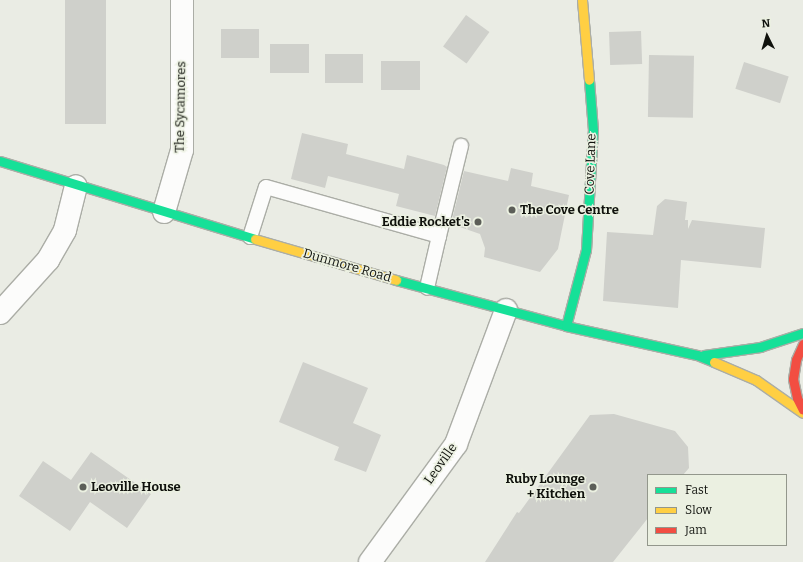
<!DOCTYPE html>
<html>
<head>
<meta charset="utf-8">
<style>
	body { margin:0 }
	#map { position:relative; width:803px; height:562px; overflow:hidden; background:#eaece4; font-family:Bitter,serif }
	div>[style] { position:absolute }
	.building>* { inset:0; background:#cfd0cb; transform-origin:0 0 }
	.roads { filter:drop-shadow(1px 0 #abada6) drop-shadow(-1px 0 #abada6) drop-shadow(0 1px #abada6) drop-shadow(0 -1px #abada6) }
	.lane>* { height:14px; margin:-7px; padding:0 7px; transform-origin:7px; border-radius:7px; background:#fcfcfb }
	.street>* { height:22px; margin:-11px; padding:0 11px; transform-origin:11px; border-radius:11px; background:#fcfcfb }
	.fast>* { height:9px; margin:-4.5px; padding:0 4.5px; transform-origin:4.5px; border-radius:4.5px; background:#16e098 }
	.slow>* { height:9px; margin:-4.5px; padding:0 4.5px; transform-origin:4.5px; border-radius:4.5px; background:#ffcf43 }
	.jam>* { height:9px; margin:-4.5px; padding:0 4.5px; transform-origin:4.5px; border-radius:4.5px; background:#f24e42 }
	.dots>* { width:11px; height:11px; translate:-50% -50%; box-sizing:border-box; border:2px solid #ebf0e1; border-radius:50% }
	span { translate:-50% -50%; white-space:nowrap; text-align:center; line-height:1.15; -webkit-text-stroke:3px #ebf0e1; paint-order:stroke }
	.street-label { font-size:13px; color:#10120d }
	.poi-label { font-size:13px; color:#10120d; font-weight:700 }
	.left { translate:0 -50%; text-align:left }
	.right { translate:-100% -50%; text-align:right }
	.legend { position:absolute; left:647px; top:474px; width:140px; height:72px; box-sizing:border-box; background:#ebf0e1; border:1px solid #93978c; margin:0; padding:5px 7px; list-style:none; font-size:12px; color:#10120d }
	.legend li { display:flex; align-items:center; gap:8px; height:20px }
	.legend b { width:20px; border:1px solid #93978c }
	.north { position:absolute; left:747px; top:16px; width:40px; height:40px; -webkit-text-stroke:3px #ebf0e1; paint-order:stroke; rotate:355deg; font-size:11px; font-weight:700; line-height:16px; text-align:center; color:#10120d }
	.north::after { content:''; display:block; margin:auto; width:14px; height:18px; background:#10120d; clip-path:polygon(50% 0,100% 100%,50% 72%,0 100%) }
</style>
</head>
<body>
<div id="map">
	<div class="building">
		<i style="left:65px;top:0;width:41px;height:124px"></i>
		<i style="left:466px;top:15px;width:29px;height:39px;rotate:36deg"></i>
		<i style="left:221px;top:29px;width:38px;height:29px"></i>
		<i style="left:641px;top:31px;width:33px;height:32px;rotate:88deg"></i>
		<i style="left:309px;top:44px;width:29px;height:39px;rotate:90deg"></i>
		<i style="left:325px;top:54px;width:38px;height:29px"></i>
		<i style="left:649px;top:55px;width:45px;height:62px;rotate:1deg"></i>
		<i style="left:420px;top:61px;width:29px;height:39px;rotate:90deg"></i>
		<i style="left:744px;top:62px;width:47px;height:28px;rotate:18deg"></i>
		<i style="clip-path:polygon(302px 133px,348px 144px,346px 154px,404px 169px,407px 155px,444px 165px,447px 167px,435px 216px,396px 206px,399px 194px,328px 176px,325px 188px,291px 179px)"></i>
		<i style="clip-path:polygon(511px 168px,533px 173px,531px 186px,569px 195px,558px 249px,540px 272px,484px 257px,485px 248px,480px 234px,454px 225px,455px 221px,452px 220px,464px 171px,508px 181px)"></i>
		<i style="clip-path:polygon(665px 199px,687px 202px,685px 220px,688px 220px,688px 229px,692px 220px,765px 228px,761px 268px,681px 260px,678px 308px,603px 301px,607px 232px,653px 235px,657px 206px)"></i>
		<i style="clip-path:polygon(303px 362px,368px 388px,353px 423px,381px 435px,366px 472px,334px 460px,339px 447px,279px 422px)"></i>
		<i style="clip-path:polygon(614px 414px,675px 431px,688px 447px,689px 468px,683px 475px,648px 475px,648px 518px,613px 562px,485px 562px,517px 512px,519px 513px,590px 415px)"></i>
		<i style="clip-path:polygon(91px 452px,151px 494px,127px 528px,90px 502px,70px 531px,19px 496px,43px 461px,71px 480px)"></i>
	</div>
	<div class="roads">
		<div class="lane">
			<i style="left:439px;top:236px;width:93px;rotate:-76.3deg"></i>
			<i style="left:250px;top:237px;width:52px;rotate:-72.3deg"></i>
			<i style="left:266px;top:187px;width:180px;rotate:15.8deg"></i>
			<i style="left:439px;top:236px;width:53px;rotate:103deg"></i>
		</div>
		<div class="street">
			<i style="left:164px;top:212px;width:65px;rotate:-73.8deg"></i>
			<i style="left:182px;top:150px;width:150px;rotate:-90deg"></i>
			<i style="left:0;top:313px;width:72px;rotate:-47.8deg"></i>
			<i style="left:48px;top:260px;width:34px;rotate:-60deg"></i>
			<i style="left:65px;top:230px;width:45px;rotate:-76deg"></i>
			<i style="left:370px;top:562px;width:146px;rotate:-53.9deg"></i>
			<i style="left:456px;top:444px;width:143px;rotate:-69.5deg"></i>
		</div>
		<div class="fast">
			<i style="left:0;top:161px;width:267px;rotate:17deg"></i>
			<i style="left:396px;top:280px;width:176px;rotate:15.1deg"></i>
			<i style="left:566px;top:326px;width:134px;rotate:12.5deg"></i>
			<i style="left:697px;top:355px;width:18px;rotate:22deg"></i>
			<i style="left:566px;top:326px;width:79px;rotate:-75.3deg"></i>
			<i style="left:586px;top:250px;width:120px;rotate:-86.7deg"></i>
			<i style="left:593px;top:130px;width:50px;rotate:-94.6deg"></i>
			<i style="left:704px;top:355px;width:57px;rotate:-8.1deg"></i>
			<i style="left:760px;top:347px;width:45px;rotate:-18deg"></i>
		</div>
		<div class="slow">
			<i style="left:582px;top:0;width:80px;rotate:85deg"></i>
			<i style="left:255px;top:239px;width:147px;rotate:16.2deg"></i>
			<i style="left:714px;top:362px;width:46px;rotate:23.2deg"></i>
			<i style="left:756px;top:380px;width:57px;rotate:35.1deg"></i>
		</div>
		<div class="jam">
			<i style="left:803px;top:344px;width:17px;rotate:114deg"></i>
			<i style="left:796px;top:360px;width:19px;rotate:99deg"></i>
			<i style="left:793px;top:379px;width:19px;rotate:78deg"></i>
			<i style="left:797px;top:398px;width:13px;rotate:63deg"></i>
		</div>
	</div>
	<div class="dots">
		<i style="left:512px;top:210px;background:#5c5e58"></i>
		<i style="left:478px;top:222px;background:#5c5e58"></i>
		<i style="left:83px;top:487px;background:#5c5e58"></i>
		<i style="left:593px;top:487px;background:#5c5e58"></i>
	</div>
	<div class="street-label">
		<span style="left:181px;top:107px;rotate:-89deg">The Sycamores</span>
		<span style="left:591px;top:164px;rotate:-88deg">Cove Lane</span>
		<span style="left:347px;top:266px;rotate:16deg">Dunmore Road</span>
		<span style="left:441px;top:464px;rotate:-55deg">Leoville</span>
	</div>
	<div class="poi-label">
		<span class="left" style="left:520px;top:210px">The Cove Centre</span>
		<span class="right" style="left:470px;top:222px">Eddie Rocket's</span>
		<span class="right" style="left:585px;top:487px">Ruby Lounge<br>+ Kitchen</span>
		<span class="left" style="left:91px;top:487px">Leoville House</span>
	</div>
	<ul class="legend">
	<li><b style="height:5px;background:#16e098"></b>Fast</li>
	<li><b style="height:5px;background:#ffcf43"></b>Slow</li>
	<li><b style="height:5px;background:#f24e42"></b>Jam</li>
	</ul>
	<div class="north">N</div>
</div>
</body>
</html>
